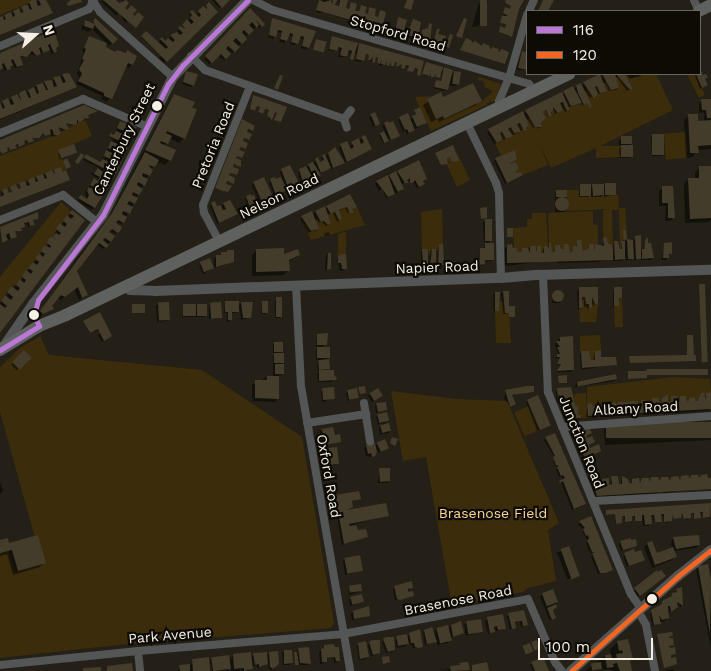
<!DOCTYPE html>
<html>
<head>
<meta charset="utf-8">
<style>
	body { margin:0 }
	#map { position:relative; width:711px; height:671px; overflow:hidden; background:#242017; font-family:"Work Sans",sans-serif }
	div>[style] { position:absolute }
	.green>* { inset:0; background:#3b2d0c; transform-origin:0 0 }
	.shadow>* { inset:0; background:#0007; transform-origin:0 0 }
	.building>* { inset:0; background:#443c2b; transform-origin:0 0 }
	.round { border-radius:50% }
	.minor>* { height:8px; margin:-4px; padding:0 4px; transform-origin:4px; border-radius:4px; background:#545656 }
	.tertiary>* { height:10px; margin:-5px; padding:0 5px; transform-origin:5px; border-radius:5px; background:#545656 }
	.primary>* { height:12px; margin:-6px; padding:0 6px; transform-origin:6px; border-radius:6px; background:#5f615e }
	.bus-1>* { height:5px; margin:-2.5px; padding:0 2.5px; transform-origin:2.5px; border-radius:2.5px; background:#ba77d6 }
	.bus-2>* { height:5px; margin:-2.5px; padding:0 2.5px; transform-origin:2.5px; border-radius:2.5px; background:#f26522 }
	.dots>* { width:14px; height:14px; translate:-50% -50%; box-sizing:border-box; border:2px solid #0e0b05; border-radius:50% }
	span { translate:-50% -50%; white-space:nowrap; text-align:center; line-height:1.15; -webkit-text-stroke:4.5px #0e0b05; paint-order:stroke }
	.street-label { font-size:14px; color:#f5efe5 }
	.park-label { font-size:14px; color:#fbd894 }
	.legend { position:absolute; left:526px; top:10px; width:175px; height:65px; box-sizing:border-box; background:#0e0b05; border:1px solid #6a665f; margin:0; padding:6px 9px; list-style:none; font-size:15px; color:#f5efe5 }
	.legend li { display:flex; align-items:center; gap:10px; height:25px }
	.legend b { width:25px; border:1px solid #6a665f }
	.north { position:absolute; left:10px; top:10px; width:50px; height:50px; -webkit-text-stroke:4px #0e0b05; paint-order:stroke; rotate:71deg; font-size:14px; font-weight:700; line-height:20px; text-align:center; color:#f5efe5 }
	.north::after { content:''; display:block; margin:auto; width:18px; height:22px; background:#f5efe5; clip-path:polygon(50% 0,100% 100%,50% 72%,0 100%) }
	.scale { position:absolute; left:538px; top:638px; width:115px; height:22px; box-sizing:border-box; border:2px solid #f5efe5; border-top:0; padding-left:6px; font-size:15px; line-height:18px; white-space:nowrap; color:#f5efe5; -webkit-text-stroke:4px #0e0b05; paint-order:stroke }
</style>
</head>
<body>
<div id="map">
	<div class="green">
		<i style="clip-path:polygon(0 0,36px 0,0 15px)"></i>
		<i style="clip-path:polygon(625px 74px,633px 78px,635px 77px,634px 74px,638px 78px,642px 74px,656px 74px,673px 110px,600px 146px,621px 146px,621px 157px,596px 158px,596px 148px,551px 168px,539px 143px,548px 165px,523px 175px,521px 172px,514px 175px,513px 172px,519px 169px,516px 162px,509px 164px,517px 160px,515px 151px,501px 155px,492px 137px,497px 143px,503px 140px,500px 133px,502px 132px,506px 139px,509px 138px,512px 136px,508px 129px,511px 127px,514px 133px,517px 132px,519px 134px,521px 132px,517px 124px,520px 123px,524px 131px,529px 126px,526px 120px,531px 118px,540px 128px,542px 127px,541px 123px,546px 118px,543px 112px,546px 110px,549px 117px,552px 116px,552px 107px,554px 106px,558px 113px,563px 110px,560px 103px,563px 102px,568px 111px,570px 110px,566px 101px,568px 100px,577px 105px,587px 103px,590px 107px,592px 106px,585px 92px,588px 90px,593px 99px,595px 98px,595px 87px,597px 86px,605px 93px,607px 92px,603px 83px,607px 82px,616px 90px,619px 88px,615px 78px,619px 76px,630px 90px,633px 89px)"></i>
		<i style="clip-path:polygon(687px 74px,695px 74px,705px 95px,699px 98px)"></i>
		<i style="clip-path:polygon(479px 77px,501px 84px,495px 101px,487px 103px,487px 105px,431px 131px,415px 97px,431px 96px,427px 99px,436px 118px,443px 116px,444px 119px,482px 101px,493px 91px,484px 87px,485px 82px,478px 80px)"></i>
		<i style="clip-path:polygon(85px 119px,92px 136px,60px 150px,66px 170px,63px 172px,60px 167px,0 191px,0 156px,58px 134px)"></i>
		<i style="left:686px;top:132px;width:26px;height:22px;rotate:86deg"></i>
		<i style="clip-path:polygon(457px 153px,470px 180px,457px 187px,447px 165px,449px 162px,447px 159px,450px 157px,452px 162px,459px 161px,455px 154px)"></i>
		<i style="clip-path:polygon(567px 190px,579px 190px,579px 196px,618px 195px,619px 208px,625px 208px,627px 239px,621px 241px,622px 249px,620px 249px,619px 210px,612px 210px,613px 250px,608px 244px,607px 238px,603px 238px,603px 210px,611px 209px,567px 211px)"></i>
		<i style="clip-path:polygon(61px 202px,71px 211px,16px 285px,11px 286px,0 302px,0 277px)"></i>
		<i style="clip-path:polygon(347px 207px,353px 214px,352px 209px,357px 207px,365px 225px,311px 240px,300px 217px,310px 231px,315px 231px,319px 229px,315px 221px,320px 219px,328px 225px,331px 224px,327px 215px,335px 212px,339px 220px,342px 219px,339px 210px)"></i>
		<i style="clip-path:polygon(442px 209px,443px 244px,440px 245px,440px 255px,436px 249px,432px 249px,430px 257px,428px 249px,422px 249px,421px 212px)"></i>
		<i style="clip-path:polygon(593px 211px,593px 224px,598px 225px,598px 244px,595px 244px,595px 251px,589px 248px,583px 251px,583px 248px,577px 246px,573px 247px,573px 252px,570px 252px,570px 249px,561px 249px,560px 245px,555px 246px,555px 252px,552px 252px,551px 244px,549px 243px,548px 213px)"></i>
		<i style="clip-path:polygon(532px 213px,546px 213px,548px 246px,544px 246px,544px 253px,541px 253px,540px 246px,537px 246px,538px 253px,536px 246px,530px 246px,530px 253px,518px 252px,517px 248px,514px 248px,513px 228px,527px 227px,527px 219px,532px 219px)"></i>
		<i style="clip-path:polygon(346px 232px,346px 254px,338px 256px,338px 234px)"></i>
		<i style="clip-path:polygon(582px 297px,585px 297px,586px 304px,589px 304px,589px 308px,592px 308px,592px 297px,595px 304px,598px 304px,596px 322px,580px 322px,579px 308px,583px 308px)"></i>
		<i style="clip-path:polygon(619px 298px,622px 298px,623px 327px,615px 327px,614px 306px)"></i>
		<i style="clip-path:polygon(504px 301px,505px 313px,509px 313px,511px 343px,496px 343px,495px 311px,499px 302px)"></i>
		<i style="clip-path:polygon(600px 335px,601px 350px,595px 351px,595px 360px,589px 360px,589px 351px,580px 351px,580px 336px)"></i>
		<i style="clip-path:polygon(40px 336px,49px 355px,202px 370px,302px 437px,334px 623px,331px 628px,118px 645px,0 658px,0 552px,8px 551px,15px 572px,42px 563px,0 412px,0 367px,20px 348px)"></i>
		<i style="clip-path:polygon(673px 377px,710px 379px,711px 392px,706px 393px,706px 400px,704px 393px,702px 393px,698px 401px,696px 401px,695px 397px,690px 398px,689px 401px,687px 401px,686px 396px,680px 396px,680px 402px,677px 402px,677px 396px,671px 396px,671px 402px,668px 402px,667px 394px,662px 398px,662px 403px,659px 403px,659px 398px,653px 398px,653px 403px,651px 401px,641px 404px,638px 404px,638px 401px,630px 401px,630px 404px,628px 402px,618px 402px,618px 405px,615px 405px,614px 402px,606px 403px,606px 405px,592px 406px,592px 403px,587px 404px,587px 387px)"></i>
		<i style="clip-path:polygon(391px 391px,457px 399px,507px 401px,559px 523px,548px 530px,556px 581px,528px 588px,523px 592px,452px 606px,426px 457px,403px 461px)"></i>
		<i style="clip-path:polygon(586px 393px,587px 418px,581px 418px,581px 415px,578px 415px,578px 406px,576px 406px,573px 394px)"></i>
		<i style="left:529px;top:406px;width:26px;height:16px;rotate:67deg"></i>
	</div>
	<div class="shadow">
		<i style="clip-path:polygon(34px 0,35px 2px,45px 0,51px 13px,0 35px,0 18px,21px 9px,25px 19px,28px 5px)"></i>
		<i style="clip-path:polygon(116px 0,119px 4px,123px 0,127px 3px,117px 16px,100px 1px)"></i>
		<i style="clip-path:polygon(212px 0,229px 0,219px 8px)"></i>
		<i style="clip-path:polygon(319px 0,321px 7px,323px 0,330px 0,329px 3px,336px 0,335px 6px,338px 7px,339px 0,346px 0,344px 9px,348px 10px,351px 4px,354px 11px,358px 12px,361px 6px,363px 14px,367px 15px,370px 9px,374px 17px,377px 18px,380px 12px,381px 28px,379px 30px,323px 12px,319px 13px,316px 11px)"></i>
		<i style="clip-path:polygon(488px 0,479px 26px,472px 27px,479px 3px)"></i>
		<i style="clip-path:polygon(507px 0,523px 0,516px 14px,510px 37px,499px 32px,500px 28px,505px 29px,506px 24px,500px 23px,502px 18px,508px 18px,503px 14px,505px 9px,510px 10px,512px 6px,505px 4px)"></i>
		<i style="clip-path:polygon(209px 4px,217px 12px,164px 63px,159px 58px,167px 50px,159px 54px,142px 38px,146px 33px,157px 43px,162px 39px,165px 42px,172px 35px,174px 36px,179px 32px,177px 31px,191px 18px,189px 15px,192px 11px,196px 15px)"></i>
		<i style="clip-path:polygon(126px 10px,135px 10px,125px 23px,121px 16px)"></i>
		<i style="clip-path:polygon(250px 10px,264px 24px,259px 28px,257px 26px,246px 36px,241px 32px,245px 39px,232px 53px,223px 46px,229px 54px,223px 60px,218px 55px,209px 64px,204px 59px)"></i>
		<i style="clip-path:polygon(399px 18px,402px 32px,400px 34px,393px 32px)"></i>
		<i style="clip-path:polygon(95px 19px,116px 39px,109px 46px,92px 29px,89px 32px,81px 29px,85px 22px,91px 24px)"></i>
		<i style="clip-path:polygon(273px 20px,314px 31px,308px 48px,306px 50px,301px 48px,303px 39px,299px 38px,295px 45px,290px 44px,292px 36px,288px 35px,284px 43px,279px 41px,281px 33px,277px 32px,273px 39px,268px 37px)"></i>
		<i style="clip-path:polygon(413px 21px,419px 23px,415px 40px,406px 37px)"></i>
		<i style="clip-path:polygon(387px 22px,390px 22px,387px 30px,385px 29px)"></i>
		<i style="clip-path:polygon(437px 30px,437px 35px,442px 45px,440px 47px,432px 45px)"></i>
		<i style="clip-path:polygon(53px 32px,56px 48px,54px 53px,52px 54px,49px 49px,38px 56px,30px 54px,23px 58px,18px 54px,22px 65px,20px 67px,15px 68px,13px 64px,5px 71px,3px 67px,0 70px,0 54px)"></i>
		<i style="clip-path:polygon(90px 37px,112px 52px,124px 54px,127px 51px,132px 64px,129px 68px,125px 66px,107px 102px,101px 99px,102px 96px,76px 84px,79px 78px,77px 73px,84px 53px,82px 51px)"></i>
		<i style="clip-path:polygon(333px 37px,356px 47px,359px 44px,422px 62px,419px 75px,417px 75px,419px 70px,413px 68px,412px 72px,408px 71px,409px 67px,405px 66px,401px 69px,403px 64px,394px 62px,391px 66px,391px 59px,388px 66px,386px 66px,389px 55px,382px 66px,377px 64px,379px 54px,373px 62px,368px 60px,371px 52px,364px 56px,361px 62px,355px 61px,357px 54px,354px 53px,350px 61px,351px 53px,347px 52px,344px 57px,338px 57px,340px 48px,337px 47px,335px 51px,328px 50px)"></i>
		<i style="clip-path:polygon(522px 52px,527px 57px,527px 63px,525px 70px,519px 70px,516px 69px)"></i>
		<i style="clip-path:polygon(426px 64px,440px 73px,445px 69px,450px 76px,454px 72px,457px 85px,455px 86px,448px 85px,445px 91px,433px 88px,436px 81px,440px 82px,442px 75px,438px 78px,435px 75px,431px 77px,430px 74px,428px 76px,423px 75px)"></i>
		<i style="clip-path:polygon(187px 72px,193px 85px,191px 87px,182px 84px)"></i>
		<i style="clip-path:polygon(700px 73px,706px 85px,700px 89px,695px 76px)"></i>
		<i style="clip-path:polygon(603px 74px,624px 74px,631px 89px,627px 91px,617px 77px,613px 79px,618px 88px,616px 90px,609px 91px,605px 83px,602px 84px,606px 92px,598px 94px,598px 92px,590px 98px,583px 88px,588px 102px,582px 106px,581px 102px,568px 108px,569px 110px,565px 112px,563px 109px,555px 114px,553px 109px,549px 112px,551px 115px,548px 117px,545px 110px,542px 112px,541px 126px,538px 129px,536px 126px,533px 128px,525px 115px,526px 128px,500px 142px,494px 144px,487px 132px)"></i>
		<i style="clip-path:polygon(626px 74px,641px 74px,642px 75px,630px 79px)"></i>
		<i style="clip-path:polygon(63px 75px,69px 90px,0 120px,0 105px,3px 102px,26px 94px,36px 86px,60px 78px)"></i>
		<i style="clip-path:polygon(440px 94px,442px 99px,480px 100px,476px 105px,439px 122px,438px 119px,431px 122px,423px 105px)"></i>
		<i style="clip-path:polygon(174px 95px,195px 110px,184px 138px,179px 143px,169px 138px,164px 146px,169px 160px,165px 165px,156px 161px,123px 222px,121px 224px,113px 220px,120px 228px,115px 234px,109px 230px,107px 232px,113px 237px,110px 242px,103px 249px,97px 244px,76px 271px,87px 295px,79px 300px,74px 289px,61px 300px,57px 298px,51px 306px,52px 308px,39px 317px,38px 315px,76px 260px,110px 216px,170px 100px)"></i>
		<i style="clip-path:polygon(253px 97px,277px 105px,269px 121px,269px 110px,264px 109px,262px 114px,258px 113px,260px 107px,256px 106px,254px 111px,250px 109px)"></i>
		<i style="clip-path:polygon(702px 100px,711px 100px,711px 149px,697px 150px,693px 157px,686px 158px,684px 120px,689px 116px,697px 122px,704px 122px,704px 112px,699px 113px,699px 104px)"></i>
		<i style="clip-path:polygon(84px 106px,88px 118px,86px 120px,70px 125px,65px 116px,67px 128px,65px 130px,61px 130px,57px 122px,57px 135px,52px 137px,50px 133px,44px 136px,42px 133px,40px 134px,40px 137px,31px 138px,32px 141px,27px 143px,26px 140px,23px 141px,23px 144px,18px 146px,17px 144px,14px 145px,15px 148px,10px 150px,9px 147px,5px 148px,6px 152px,1px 154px,0 141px)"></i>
		<i style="clip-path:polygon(415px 111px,426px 123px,407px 134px,405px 130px,403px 132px,398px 120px,407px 115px,409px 120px,414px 116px)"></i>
		<i style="clip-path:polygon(371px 116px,379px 123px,373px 127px,369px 117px)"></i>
		<i style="clip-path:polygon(242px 121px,253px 127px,251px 131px,246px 129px,248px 140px,243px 138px,241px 141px,245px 148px,239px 147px,238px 150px,241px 157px,236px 156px,235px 159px,240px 161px,240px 166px,233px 164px,231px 167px,236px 174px,229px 173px,227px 176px,232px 183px,225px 181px,227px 192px,215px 188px)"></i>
		<i style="clip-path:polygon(120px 123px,134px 128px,118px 166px,92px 210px,77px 201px,79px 198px,87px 200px,85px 193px,92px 182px,98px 182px,99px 180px,90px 173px,95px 173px,99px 168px,83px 160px,85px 158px,100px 164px,113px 140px,109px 136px,114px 136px,118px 131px,116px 130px)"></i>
		<i style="clip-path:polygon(387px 123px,398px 136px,383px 143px,379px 135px,385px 132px,382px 126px)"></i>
		<i style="clip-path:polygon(653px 136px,664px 154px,662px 156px,652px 156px,651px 137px)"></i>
		<i style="clip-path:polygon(362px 138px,371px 149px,345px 163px,339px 147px,341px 145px,348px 147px)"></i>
		<i style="clip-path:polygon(621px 139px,631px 144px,628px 147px,632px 156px,630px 158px,620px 158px,619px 149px,622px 146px,619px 146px,619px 141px)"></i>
		<i style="clip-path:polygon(60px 152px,76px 152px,60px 160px,58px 154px)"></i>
		<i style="clip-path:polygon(329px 154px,341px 165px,331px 169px,331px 167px,317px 176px,301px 184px,298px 172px,314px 163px,316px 160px,319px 164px,323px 162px,321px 158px)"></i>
		<i style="clip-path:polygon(496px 159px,516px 159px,510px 165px,509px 176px,521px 175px,505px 184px,494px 161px)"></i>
		<i style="clip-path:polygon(419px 162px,426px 179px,421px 186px,417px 188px,413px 181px,409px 183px,409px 178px,401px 185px,403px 189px,401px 191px,386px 198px,382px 189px,379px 191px,375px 184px,377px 182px)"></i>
		<i style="clip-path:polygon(711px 167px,711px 220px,709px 222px,685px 223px,684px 184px,689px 179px,695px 179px,695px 172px,700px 168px)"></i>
		<i style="clip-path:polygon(60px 168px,62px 173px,65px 172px,68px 179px,66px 181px,0 207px,2px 191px,7px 190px,9px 195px,12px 193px,11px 188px,15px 186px,17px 191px,21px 190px,20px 184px,25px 184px,51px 172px,57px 181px,54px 171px)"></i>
		<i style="clip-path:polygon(282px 170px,296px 186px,287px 191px,286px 189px,274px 196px,269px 182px,282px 178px,280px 172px)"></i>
		<i style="clip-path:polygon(254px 183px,269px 199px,260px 203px,252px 185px)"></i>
		<i style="clip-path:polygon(580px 185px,603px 188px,606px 185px,615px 194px,604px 197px,604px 194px,601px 197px,591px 197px,591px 194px,588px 197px,579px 197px)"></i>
		<i style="clip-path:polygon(662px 188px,674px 217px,670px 221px,665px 221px,666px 206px,659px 206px,659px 191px)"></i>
		<i style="clip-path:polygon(557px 191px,566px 196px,563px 199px,566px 199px,564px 212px,555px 212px,555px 193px)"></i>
		<i style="clip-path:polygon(247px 197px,255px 205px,248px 209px,245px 199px)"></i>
		<i style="clip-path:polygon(212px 204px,217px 208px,224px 204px,237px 214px,217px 224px,210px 206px)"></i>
		<i style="clip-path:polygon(355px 206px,348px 213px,345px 208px,338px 211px,341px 219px,337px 222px,333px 213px,328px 214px,326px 216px,330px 224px,326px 226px,322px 222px,319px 223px,317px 219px,314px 222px,318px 229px,308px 233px,300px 219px,327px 207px)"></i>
		<i style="clip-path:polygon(72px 212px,84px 220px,0 331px,0 303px,21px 280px,57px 233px,55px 232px)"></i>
		<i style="clip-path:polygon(36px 218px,32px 221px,31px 226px,28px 227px,27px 223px,23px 224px,22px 228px,14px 230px,16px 236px,14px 238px,1px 242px,0 229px,18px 221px)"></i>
		<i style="clip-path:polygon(485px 221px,491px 240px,487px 244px,493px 260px,483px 262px,481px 266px,478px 266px,479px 251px,483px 249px,487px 242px,484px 242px,483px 223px)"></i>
		<i style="left:329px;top:232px;width:3px;height:5px;rotate:72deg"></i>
		<i style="clip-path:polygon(636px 237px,640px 253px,645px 244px,650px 244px,653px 258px,651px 260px,641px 260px,641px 258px,634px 260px,634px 257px,631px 260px,626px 260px,626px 257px,622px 261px,613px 261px,613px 258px,597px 262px,557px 263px,557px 260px,554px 260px,555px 247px,557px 250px,563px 250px,565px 246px,567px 253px,573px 253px,573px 248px,575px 248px,578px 241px,580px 253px,586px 252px,590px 245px,593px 248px,596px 245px,602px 246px,604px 239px,606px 247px,613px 254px,614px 242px,620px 252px,622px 242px,624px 244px,627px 240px,634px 241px)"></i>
		<i style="clip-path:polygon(549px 245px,553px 260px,505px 266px,504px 249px,507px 246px,516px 254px,521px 254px,523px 250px,530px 247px,535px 250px,538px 247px,540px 254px,543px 254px,543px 249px)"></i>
		<i style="clip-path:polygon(665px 245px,671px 253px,666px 260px,661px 260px)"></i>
		<i style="clip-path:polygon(440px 246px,442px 265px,437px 267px,438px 248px)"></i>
		<i style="clip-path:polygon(423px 250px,427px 264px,425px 266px,421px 266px,421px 252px)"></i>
		<i style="clip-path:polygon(432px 250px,436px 264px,429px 266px,430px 252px)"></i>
		<i style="clip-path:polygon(228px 251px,233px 262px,214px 268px,214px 258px)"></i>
		<i style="clip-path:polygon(256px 251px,283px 256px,299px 255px,288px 262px,289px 270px,284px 275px,252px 276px,252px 255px)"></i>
		<i style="clip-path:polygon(328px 254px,330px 269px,325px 271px,326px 256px)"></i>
		<i style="clip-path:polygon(339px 257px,346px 268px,344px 270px,340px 271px,337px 259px)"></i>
		<i style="clip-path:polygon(201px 264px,213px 268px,203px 274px,199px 266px)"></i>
		<i style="clip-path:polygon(699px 286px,706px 362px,702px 362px)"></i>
		<i style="clip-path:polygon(596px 288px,597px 303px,593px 306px,591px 300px,589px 309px,584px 306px,584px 300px,582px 300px,582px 308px,578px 310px,577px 291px)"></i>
		<i style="clip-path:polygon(615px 289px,621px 298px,618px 300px,618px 305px,613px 307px,613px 291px)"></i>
		<i style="clip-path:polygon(554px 291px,561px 291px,560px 303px,552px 303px)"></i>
		<i style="clip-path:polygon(503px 292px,507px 292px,509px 311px,506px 314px,503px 314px,501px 294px)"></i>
		<i style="clip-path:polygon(495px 293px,498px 310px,494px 312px,493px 295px)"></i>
		<i style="clip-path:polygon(277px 299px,281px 316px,279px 318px,275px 318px,275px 301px)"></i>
		<i style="clip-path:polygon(225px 302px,238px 307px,241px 303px,250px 318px,241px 320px,240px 309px,236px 313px,231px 313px,231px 320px,227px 322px,227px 313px,224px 313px)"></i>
		<i style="clip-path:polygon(262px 303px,267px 312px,265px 314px,261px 314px)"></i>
		<i style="clip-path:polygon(158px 304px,169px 319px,167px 321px,157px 322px,156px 306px)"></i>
		<i style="clip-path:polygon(211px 304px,220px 317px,218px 319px,209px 319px,209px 306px)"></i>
		<i style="clip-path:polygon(184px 305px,205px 305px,206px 315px,204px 317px,182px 317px)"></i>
		<i style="clip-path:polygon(100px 313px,107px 328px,89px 333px,84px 322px)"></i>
		<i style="clip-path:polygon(100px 333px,111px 336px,102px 342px,98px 335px)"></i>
		<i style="clip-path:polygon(317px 335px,325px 344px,321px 348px,329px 357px,326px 360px,329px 368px,325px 371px,335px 378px,331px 382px,318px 382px,317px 374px,320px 371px,318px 371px,317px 363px,320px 360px,316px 360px,316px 350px,320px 346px,316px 347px)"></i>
		<i style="clip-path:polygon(560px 338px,573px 370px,571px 372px,557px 372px,560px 365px,557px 365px,559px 358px,555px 359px,558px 355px,555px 344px)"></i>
		<i style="clip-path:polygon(275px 343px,282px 351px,279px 354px,282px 354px,283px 374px,278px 376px,278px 398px,275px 402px,252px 401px,252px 385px,267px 377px,273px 378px,273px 356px,276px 353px,273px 353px,273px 345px)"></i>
		<i style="left:24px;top:352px;width:8px;height:18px;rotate:45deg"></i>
		<i style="clip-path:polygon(582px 352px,588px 362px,593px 361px,595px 352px,600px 359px,615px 364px,581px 370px,580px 354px)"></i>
		<i style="clip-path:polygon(628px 373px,707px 375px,646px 375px,645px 378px,628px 379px)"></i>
		<i style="clip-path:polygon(616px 379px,614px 381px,575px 387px,577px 381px)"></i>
		<i style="clip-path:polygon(323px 390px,334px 398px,322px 402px,321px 392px)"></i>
		<i style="clip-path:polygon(559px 390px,576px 417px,580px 418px,578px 420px,569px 420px)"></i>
		<i style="clip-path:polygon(348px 391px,357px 397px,348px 401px,346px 393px)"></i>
		<i style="clip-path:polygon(506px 391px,525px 392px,511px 396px,514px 404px,510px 406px,504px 398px)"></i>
		<i style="left:556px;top:391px;width:1px;height:31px"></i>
		<i style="clip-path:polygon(370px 394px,380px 398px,372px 402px,368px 396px)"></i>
		<i style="clip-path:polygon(702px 394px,704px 396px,711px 394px,711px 408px,708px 411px,586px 417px,588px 405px,593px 408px,616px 406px,618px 403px,637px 402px,637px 405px,640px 405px,642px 402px,653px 406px,653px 399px,658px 404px,662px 404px,662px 399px,667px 395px,670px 410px,671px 398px,676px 403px,680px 403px,681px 398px,686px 403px,695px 403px,700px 399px)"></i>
		<i style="clip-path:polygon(538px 396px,550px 424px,537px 431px,526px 402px)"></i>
		<i style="clip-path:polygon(377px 404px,386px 409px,376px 413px,375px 406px)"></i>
		<i style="clip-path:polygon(378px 415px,388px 420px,383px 425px,390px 431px,388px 433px,380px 435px,379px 428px,384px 423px,378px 424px,376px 417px)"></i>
		<i style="clip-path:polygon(711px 423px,711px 440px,605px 445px,604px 430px,606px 428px)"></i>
		<i style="clip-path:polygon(588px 428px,585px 433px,590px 433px,578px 441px,592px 437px,594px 442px,588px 445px,590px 449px,598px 446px,599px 451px,583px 460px,577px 440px,575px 439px,578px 436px,574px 433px)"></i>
		<i style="clip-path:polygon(322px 430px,334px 436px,340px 441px,322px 446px,320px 432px)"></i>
		<i style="clip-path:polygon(546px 438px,584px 504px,583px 506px,572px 510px,561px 482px,563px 480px,561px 476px,559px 477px,556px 470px,558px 468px,553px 462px,556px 460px,544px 440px)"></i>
		<i style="left:385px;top:441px;width:8px;height:11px;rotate:67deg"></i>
		<i style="clip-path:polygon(366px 446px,374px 455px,372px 457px,366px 456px,364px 448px)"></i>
		<i style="clip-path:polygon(336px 448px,338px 464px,327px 467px,324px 452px)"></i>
		<i style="clip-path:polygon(380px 469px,389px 481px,387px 483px,378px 483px)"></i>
		<i style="clip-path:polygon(612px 477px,618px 485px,621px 485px,622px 478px,629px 489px,632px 480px,640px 493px,652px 479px,658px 486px,668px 481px,679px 482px,681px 478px,688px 490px,664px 493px,660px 490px,657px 493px,595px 498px,592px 488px,593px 485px,595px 483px,601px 486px,602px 480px,610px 486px)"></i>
		<i style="clip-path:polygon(0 482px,3px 491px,0 494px)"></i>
		<i style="clip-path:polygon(336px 496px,359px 499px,351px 502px,352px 507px,347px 511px,387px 516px,355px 524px,357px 532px,366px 537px,342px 545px,334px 498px)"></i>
		<i style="clip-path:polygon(711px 504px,709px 518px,703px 518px,703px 512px,699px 513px,699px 518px,694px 519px,692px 507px,688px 520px,684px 519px,681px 512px,679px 519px,674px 519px,672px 507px,668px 523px,664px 522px,662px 509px,661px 521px,654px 522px,651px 510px,649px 526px,643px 526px,642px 519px,635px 521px,634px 516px,631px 516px,630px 521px,625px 522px,624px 516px,621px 517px,621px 523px,615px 524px,615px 514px,606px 515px,606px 511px)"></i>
		<i style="clip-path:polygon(591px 518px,609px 571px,598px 574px,591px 556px,593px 554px,590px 553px,586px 543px,588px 541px,582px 532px,584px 530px,578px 524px)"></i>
		<i style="clip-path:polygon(674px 538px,699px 545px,695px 548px,673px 551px,675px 557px,672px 560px,652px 568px,644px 547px,647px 544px,656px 555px,672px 549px,671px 541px)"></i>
		<i style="clip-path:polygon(0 542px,9px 545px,44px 562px,40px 567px,13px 575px,7px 554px,0 556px)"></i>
		<i style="clip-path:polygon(621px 542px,636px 545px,621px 551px,619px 544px)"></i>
		<i style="left:568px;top:548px;width:29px;height:12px;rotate:68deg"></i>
		<i style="clip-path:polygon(634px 553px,643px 560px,627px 567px,623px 556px)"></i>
		<i style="clip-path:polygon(345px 559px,361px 570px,345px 575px,343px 561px)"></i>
		<i style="clip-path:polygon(707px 566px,711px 587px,711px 649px,696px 569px)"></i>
		<i style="clip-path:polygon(657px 572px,661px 579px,636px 598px,632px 592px)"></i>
		<i style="clip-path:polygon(350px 587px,361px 591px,349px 595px)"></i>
		<i style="clip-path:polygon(395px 587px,412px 588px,407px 591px,407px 594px,413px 596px,395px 600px,393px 589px)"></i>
		<i style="clip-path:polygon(681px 589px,682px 606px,681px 607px,676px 604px,674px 609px,668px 614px,666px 620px,653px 626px,650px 614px,675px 594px,677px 590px)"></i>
		<i style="clip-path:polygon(542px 595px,557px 602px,553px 610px,555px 618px,550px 621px,540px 597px)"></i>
		<i style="clip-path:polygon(351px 598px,362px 602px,350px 606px,349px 600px)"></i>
		<i style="clip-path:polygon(523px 611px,526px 625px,521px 627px,520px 622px,514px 623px,515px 627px,510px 630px,507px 616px)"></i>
		<i style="clip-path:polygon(353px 612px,369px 616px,352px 620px,351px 614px)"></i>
		<i style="clip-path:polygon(502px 615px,505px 629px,496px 631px,495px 628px,493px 628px,493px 631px,488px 634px,485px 621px)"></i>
		<i style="clip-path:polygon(466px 623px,482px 631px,466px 636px,464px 625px)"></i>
		<i style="clip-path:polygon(451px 626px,463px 633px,450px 638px,448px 643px,437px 645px,437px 640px,425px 645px,423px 633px,425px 631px,434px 638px,436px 628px,448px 629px)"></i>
		<i style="clip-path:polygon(410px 634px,422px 647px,413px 648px,409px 642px,406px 646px,397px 648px,395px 640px,406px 638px)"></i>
		<i style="clip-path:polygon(384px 641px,394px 650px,392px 652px,386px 653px,382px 642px)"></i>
		<i style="clip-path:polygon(617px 642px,631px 659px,629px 661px,631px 671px,611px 671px,610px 669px,585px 671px,605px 656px,611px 655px,610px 649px)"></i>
		<i style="clip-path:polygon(370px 643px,378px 653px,376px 655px,371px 656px,368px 645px)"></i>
		<i style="clip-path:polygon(359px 644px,368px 657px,366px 659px,359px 660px,357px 646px)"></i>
		<i style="clip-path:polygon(324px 647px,339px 660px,337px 662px,334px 663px,334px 658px,325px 659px,324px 663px,320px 664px,319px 652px)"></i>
		<i style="clip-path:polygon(299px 649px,310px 663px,308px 665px,295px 665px,294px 654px)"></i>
		<i style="clip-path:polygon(284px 651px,292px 663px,290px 665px,283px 665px,282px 653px)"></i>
		<i style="clip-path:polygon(270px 653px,274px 668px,272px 670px,269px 669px,268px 662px,258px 668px,257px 666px,251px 666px,249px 671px,231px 671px,231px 667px,227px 671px,212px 671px,210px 660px,212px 658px,228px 661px,233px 656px,250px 658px,254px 654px,266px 656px)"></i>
		<i style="clip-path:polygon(192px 660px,209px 671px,178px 671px,180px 666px,191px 665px)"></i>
		<i style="clip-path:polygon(532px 663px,548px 671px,533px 671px,530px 665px)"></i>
		<i style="clip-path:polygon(460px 664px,468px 670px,439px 671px,458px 667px)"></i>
		<i style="clip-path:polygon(674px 669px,674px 671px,665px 671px,666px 670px)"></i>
	</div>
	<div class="building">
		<i style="clip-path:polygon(32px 0,36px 0,38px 6px,41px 5px,39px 0,46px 0,53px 13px,0 35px,0 17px,3px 16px,4px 20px,6px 19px,4px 15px,11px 12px,13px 17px,15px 16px,13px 11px,19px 8px,21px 13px,24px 12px,21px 7px,24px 5px,28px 5px,30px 10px,32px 9px,29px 2px)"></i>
		<i style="clip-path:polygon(71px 0,81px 0,82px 2px,68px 6px,67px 3px)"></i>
		<i style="clip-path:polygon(103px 0,116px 0,119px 3px,126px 0,129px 3px,125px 8px,127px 10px,131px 5px,137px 10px,133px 14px,135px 16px,138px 12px,144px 17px,136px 28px)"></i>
		<i style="clip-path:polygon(215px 0,230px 0,222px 8px)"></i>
		<i style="clip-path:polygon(319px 0,324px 2px,331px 0,332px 4px,333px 0,337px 0,335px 5px,339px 6px,340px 0,348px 0,346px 8px,349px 9px,351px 2px,357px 4px,355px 11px,359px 11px,361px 5px,367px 7px,365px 13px,368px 14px,369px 7px,376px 9px,375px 16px,378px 17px,380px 10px,386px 12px,382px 29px,316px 10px)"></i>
		<i style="clip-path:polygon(407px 0,414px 0,411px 10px,404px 8px)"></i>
		<i style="left:480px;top:0;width:7px;height:26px"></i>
		<i style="clip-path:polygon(506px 0,524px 0,519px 9px,512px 37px,499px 32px,500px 26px,505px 28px,506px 24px,500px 23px,502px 16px,508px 16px,503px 13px,505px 7px,510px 9px,511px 6px,505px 3px)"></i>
		<i style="clip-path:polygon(543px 0,554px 0,548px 11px,538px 11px)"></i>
		<i style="clip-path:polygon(209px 2px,218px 12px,167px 62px,141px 36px,146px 31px,166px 49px,168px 47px,160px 39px,162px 37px,165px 41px,168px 38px,173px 42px,175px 40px,170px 35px,177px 32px,180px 35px,183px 33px,178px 28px,180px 26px,186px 29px,182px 25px,187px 19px,191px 24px,194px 22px,190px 18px,192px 15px,190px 12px,192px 10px,199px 17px,201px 15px,198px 11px,203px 6px,207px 9px,206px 5px)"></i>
		<i style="clip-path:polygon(250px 8px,265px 24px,262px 27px,255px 19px,259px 25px,257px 28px,252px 22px,249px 25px,254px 30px,249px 35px,244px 30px,242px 32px,247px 39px,242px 44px,236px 38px,233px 41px,240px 47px,235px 52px,228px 46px,226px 49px,231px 54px,226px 59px,221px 54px,212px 63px,205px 56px)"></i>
		<i style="clip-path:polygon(398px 17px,407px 20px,403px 33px,395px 31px)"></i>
		<i style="clip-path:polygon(95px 18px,118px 39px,113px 44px,96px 27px,93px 21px)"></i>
		<i style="clip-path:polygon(272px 18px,316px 31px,309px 48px,302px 46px,304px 37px,301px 36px,298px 44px,291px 42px,293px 34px,290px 33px,287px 41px,280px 39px,282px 31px,278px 30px,276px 37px,269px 35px)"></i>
		<i style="clip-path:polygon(464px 18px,467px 19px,462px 38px,456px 36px)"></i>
		<i style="clip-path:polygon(413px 19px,421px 22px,418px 38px,407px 35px)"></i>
		<i style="clip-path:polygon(85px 20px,95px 24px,93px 29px,84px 26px)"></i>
		<i style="clip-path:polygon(429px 23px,432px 24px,430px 42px,420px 39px,422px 30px,428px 28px)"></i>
		<i style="clip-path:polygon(437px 29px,440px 29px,438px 34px,446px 36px,444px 46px,433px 43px)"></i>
		<i style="clip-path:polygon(54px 30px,59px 46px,56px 48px,57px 51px,54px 53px,50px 44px,48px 45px,50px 50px,43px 53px,41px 47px,39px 48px,41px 54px,37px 56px,32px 51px,27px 57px,20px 56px,23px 65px,17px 67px,13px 59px,11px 60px,13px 65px,10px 67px,11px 69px,7px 70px,4px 63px,2px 64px,3px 68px,0 70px,0 53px)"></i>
		<i style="clip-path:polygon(450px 34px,453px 35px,449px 48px,445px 46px)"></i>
		<i style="clip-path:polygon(89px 36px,107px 43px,106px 47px,113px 51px,116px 52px,117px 50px,126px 53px,127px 50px,137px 56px,133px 65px,128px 63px,112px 99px,104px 96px,104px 93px,78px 81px,82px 74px,79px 69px,84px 60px,82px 59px,86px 49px,84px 48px)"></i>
		<i style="clip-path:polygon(332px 36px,358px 43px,353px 60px,350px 59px,352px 51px,349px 50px,347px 56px,343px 56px,340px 55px,342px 48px,338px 47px,337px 51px,329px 49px)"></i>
		<i style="clip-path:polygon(466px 38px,472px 41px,472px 43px,475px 41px,482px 46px,483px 43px,490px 46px,489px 48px,492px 49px,492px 47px,499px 49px,498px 51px,500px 52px,501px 49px,509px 52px,505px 64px,460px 50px)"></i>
		<i style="left:316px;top:39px;width:11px;height:11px;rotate:15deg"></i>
		<i style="clip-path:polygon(359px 43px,424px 61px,420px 76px,417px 75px,418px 69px,415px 68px,413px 72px,407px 71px,409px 66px,406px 65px,404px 69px,401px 68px,402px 64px,396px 67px,397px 63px,395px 62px,394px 66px,391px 66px,391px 61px,389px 66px,386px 65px,387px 60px,385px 65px,381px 64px,382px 59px,380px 64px,377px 63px,378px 58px,376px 57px,375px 63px,372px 62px,373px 56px,371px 60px,368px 60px,369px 55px,366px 54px,364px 61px,356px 59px)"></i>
		<i style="clip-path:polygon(522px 51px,526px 52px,527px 56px,527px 70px,518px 68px)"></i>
		<i style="clip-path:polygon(426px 62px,443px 67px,440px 78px,436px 77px,435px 74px,434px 77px,431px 77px,430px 73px,430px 76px,422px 74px)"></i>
		<i style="clip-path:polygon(444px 67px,453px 70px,448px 90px,434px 87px,436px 80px,441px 81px)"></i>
		<i style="clip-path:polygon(700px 69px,703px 75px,706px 74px,708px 77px,705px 79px,708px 85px,702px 88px,696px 74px,700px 74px)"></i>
		<i style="clip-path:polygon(186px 71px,198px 74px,194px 86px,183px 82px)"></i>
		<i style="left:454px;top:71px;width:7px;height:13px;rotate:8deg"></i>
		<i style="clip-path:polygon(69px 73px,77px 87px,0 119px,0 102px,3px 109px,5px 108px,2px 101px,8px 98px,11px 105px,14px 104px,11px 97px,17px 94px,21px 101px,19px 93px,25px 90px,29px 98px,31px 97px,28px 90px,34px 87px,37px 94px,39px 93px,36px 85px,43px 83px,46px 90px,48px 90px,44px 81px,52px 80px,54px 87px,57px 86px,53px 77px,60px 76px,63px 83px,66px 82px,62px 74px)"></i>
		<i style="clip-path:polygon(600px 74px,607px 92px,600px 93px,597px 86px,595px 87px,598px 94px,594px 99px,583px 82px)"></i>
		<i style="clip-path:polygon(602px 74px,615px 74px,619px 88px,611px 90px)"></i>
		<i style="clip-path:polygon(616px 74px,625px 74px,633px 89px,630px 90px)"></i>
		<i style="clip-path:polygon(280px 75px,283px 76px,278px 90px,274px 88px)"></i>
		<i style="clip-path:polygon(473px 83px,482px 101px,444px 119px,443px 116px,436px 119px,427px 99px,441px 92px,443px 97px)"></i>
		<i style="clip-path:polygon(581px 83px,592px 106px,590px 108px,587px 103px,584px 105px,578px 93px,576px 85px)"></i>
		<i style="clip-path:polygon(573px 86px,582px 103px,571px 106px,563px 91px)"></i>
		<i style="clip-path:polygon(562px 92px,570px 110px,567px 111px,563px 102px,560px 103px,563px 110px,558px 113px,553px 107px,553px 111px,551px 112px,552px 116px,549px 117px,546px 110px,543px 112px,546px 118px,541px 123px,542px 127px,535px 127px,525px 110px)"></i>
		<i style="clip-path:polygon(174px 94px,195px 102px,192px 108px,197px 109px,185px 139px,167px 131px,166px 133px,172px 136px,168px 144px,161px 141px,160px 143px,176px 150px,171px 161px,145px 150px)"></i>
		<i style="clip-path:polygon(253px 95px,287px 107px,281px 122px,274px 120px,277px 113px,275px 112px,272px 120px,267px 115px,269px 110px,265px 109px,263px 114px,258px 112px,260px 107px,257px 106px,255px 111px,250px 109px)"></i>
		<i style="clip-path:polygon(701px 99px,711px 99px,711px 118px,707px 118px,706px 110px,702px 110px)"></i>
		<i style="clip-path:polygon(84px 105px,98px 111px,88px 115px,89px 118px,86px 119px,83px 116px,85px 119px,79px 123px,77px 119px,77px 124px,74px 125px,66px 123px,69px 129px,66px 130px,58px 127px,61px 133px,58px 135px,54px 135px,52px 129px,50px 130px,51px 134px,45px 136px,43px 133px,39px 138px,32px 138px,34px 141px,28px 143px,27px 140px,24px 141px,25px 144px,19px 147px,18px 144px,15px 145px,17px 148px,10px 150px,9px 147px,7px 148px,8px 151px,2px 154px,0 151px,0 140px)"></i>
		<i style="clip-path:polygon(420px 107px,427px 123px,417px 127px,412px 116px,416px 114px,414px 110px)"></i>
		<i style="clip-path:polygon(523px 111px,529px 126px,526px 128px,527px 130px,524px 131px,520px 123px,517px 124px,521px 132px,514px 133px,511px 127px,508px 129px,513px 136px,506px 139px,502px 132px,500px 133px,503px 140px,497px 143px,488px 129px)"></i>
		<i style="left:375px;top:112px;width:13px;height:5px;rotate:67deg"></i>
		<i style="clip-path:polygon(408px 113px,415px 130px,409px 133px,407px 129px,405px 130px,399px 117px)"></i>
		<i style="clip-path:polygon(688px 114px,698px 114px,698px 121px,711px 120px,711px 145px,698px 146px,699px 153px,690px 153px)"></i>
		<i style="clip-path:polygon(242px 119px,255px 126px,253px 131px,248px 129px,247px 132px,252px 134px,249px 140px,244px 138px,243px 141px,248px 143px,246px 149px,241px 147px,239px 150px,245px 152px,242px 158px,237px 156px,236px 158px,241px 160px,241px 167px,234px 164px,233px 167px,239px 169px,237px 175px,230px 173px,229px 175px,235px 178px,234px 184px,227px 181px,226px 184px,232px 186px,228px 192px,223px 191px,215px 188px)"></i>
		<i style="clip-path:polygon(120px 121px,136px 127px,117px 172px,95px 208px,78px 198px,81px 195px,87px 199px,89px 195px,87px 191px,89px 187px,93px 189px,94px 187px,90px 185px,94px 178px,98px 181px,100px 177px,94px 174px,98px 168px,103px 172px,105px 169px,84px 158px,86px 154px,100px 162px,103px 159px,109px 162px,110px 159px,104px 156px,106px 150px,114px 154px,115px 151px,108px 148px,111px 141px,118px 144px,120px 141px,109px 136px,111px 133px,114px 135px,116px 131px,123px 134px,124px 131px,117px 128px)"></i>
		<i style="clip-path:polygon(388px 121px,389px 123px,393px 121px,400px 136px,391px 140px,384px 123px)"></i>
		<i style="left:384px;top:131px;width:11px;height:5px;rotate:63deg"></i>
		<i style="left:652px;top:134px;width:12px;height:21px"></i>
		<i style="clip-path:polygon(365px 135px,372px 149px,347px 162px,340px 144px,347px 141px,351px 149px,354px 147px,351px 142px,359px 138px,361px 144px,364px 142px,361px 137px)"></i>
		<i style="left:632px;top:136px;width:8px;height:11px;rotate:90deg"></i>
		<i style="left:74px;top:144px;width:9px;height:17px;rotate:69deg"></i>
		<i style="clip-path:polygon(453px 145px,459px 161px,452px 162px,450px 157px,447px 159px,448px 164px,441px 165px,435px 153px)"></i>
		<i style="left:633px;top:145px;width:12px;height:12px;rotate:90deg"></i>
		<i style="clip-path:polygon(335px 147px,345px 163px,333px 168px,328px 153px)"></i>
		<i style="clip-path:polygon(515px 150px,517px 160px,509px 164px,516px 162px,519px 169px,514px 173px,521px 172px,523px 175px,507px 183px,495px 158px)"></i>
		<i style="clip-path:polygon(145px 152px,159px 160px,155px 167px,148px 165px,153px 170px,150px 176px,143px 173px,142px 176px,148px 179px,145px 186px,138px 182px,137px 185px,143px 189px,139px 195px,133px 192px,132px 195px,138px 198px,135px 204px,129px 201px,127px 204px,133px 207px,130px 214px,123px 211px,122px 214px,127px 217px,124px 223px,118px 220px,116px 223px,122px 227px,120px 231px,118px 233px,112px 229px,109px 232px,115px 236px,111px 242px,105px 238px,103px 240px,109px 245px,106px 248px,99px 243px,77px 271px,88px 295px,82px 298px,78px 287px,65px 297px,61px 295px,52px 306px,54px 309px,43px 314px,40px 311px,112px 213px)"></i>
		<i style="left:81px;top:153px;width:4px;height:11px;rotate:34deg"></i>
		<i style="clip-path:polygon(325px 154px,331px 168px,321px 173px,315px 159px,318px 157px,320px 162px,324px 160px,322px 155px)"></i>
		<i style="clip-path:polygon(67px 158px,71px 167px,66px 169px,63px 161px)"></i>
		<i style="clip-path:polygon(419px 160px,427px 179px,423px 181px,425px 184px,419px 187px,415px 180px,413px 183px,410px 183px,410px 178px,407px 180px,409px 183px,405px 183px,397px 171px)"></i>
		<i style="clip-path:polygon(313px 162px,321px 175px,314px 178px,308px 164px)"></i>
		<i style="clip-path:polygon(290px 165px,300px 185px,289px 190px,281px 169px)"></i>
		<i style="clip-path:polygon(306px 166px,313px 178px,303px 183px,299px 169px)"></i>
		<i style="clip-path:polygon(699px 166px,711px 166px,711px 218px,690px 219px,688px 178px,699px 178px)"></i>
		<i style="clip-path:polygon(61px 167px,63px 172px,66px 170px,70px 180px,0 207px,0 197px,4px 195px,2px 190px,7px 188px,9px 193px,12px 192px,10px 187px,16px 184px,18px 189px,21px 188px,19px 183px,25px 181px,27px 186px,30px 185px,28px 180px,34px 177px,36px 182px,38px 181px,36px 176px,43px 174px,45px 179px,47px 178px,45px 173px,52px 170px,55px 175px,54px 169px)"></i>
		<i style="clip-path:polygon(396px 171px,404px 189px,398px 192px,389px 175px)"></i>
		<i style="clip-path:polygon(388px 175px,395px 194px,388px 197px,376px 181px)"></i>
		<i style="left:264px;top:177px;width:22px;height:12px;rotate:66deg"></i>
		<i style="clip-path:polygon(274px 177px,276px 179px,281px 177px,287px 190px,276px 195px,270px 179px)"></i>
		<i style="left:605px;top:183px;width:11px;height:12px"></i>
		<i style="left:580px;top:184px;width:11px;height:12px"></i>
		<i style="clip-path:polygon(592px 184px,604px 184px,604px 195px,593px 196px)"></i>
		<i style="clip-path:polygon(662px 186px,673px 186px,675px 218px,668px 218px,668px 203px,662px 203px)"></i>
		<i style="left:556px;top:190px;width:11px;height:7px"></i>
		<i style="clip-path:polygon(251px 194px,252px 196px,254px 195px,258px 204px,250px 208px,246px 196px)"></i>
		<i style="clip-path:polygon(350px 194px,357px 207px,352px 209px,354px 213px,350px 213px,347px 207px,339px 210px,342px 219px,339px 220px,335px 212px,331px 214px,326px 206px)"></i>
		<i class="round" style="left:555px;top:197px;width:14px;height:14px"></i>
		<i style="clip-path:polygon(230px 200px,238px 214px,219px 223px,211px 203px,215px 201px,217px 206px,221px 205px,223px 210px,226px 209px,223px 203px)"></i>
		<i style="clip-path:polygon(325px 206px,331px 224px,328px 225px,324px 221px,321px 222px,315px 211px)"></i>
		<i style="clip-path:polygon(487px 207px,487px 218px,481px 219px,480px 208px)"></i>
		<i style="clip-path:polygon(72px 210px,85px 220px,0 333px,0 304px,5px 308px,7px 306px,1px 301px,5px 295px,11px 300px,13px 297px,7px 292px,11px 286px,18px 291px,20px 288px,16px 285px,20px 279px,24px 283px,26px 280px,22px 277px,24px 273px,26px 270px,31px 274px,33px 271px,28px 268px,33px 262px,37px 265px,39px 262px,35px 259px,39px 253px,43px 257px,45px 254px,41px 251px,45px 245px,50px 248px,51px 246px,47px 243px,49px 239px,52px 236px,56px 240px,53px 236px,56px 233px,59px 235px,61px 233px,56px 229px,60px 223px,65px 227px,67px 224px,63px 221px,67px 215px,71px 219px,74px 216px,69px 213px)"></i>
		<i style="clip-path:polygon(312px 211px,319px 229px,311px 231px,301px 216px)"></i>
		<i style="clip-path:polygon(38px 212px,38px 219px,33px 220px,35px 225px,30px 226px,29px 222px,24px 223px,25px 227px,21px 228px,22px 231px,15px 231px,17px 237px,11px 239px,9px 233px,6px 235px,8px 240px,2px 243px,0 227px)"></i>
		<i style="left:492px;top:219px;width:22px;height:7px;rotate:90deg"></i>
		<i style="left:507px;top:228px;width:6px;height:9px"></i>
		<i style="clip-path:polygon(623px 230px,626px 230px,627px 239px,633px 240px,634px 259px,628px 259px,627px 239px,624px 240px)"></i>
		<i style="clip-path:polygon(641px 235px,641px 259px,636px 259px,635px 236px)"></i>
		<i style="clip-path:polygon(607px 237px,608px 244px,611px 244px,613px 250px,613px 260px,507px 263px,507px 245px,512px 244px,513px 248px,517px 248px,518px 252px,522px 252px,522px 248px,528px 248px,530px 253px,530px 246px,536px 246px,536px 253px,537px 246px,541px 246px,541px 253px,544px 253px,544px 246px,548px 246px,549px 249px,549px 243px,551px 243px,552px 252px,555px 252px,555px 245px,560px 245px,561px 249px,564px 249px,564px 244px,568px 244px,570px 252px,573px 252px,573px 246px,577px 246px,577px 240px,581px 240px,583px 251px,589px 248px,589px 244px,594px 244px,595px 251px,595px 244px,604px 246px,603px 238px)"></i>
		<i style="clip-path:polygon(646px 238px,648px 238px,648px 243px,651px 243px,654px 258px,642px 259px,642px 249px,644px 249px)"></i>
		<i style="clip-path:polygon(614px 241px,618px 241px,620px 249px,622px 249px,621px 241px,625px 241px,625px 259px,615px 260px)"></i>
		<i style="clip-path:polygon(672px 242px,672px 254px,669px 254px,669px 258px,663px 258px,664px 243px)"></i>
		<i style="clip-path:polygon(485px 243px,494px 243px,494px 260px,485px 260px,485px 264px,479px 265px,480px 248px,485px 248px)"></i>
		<i style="clip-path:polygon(439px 244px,443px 244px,444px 265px,438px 265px)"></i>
		<i style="clip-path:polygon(284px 248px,284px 254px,298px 249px,300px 255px,289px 260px,290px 271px,256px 272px,256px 249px)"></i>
		<i style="clip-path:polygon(422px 249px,428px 249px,428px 265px,423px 265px)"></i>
		<i style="clip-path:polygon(432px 249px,436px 249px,436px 265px,430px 265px)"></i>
		<i style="clip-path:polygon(227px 250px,234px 250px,234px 262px,216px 267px,216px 255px,221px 255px,221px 252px,227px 252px)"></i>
		<i style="clip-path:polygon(328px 253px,331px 253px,331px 269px,327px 270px)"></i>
		<i style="clip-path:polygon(343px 254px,346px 254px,347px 269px,342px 269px,341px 263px,338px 263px,338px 256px)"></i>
		<i style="left:210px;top:258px;width:11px;height:11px;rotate:68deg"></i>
		<i style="left:705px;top:284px;width:78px;height:6px;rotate:88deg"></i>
		<i style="clip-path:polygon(579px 287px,598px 287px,598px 304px,595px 304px,592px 297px,592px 308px,589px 308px,589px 304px,586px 304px,585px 297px,582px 297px,583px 308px,579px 308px)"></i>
		<i style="clip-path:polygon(614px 287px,622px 287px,622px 298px,619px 298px,619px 306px,614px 306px)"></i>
		<i class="round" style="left:552px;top:290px;width:12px;height:12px"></i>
		<i style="clip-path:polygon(503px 291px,509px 291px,509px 306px,515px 306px,515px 317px,509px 317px,509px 313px,505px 313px)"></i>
		<i style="clip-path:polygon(495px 292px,500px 292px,499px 311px,495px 311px)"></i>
		<i style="left:282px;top:297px;width:20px;height:6px;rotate:90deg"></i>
		<i style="clip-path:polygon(225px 301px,239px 301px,239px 312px,232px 312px,232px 320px,228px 320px,228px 312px,225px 312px)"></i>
		<i style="left:262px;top:301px;width:6px;height:12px"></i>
		<i style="left:169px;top:302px;width:18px;height:11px;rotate:87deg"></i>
		<i style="left:221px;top:302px;width:16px;height:11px;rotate:86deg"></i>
		<i style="clip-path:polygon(241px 302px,253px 302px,251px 318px,243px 318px)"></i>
		<i style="left:132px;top:304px;width:13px;height:9px"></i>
		<i style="left:183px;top:304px;width:13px;height:12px"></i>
		<i style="left:197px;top:304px;width:10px;height:12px"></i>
		<i style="clip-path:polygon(100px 312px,112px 336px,104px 341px,98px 329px,90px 333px,83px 321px)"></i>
		<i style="clip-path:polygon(328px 333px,327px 345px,317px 345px,317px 334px)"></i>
		<i style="clip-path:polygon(687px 335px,693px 335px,694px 355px,696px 355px,696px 361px,630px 363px,629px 356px,687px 355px)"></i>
		<i style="clip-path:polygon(573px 336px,574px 370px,557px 371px,561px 364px,557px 364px,560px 357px,557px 357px,557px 354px,560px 354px,557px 347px,560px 347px,556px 341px,560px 341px,560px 337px)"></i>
		<i style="left:274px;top:342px;width:9px;height:10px"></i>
		<i style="left:317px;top:347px;width:13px;height:11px"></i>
		<i style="left:24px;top:350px;width:11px;height:17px;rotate:45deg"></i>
		<i style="clip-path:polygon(601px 350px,601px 357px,616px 357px,617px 365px,582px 368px,581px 351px,589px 351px,591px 360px,595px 360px,595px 351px)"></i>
		<i style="left:274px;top:353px;width:10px;height:10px"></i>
		<i style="left:329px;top:359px;width:10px;height:11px;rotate:84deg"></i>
		<i style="left:275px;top:364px;width:9px;height:10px"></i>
		<i style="clip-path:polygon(646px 369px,708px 369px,708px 375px,647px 375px,647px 378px,628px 379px,628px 371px,647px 371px)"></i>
		<i style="clip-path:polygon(319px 370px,334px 370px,334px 375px,337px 378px,336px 380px,319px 381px)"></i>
		<i style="left:616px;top:374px;width:5px;height:40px;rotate:79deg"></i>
		<i style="clip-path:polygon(567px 375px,567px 383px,559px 383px,558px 376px)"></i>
		<i style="clip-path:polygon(267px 376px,279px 376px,279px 399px,255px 398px,255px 380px,267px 380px)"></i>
		<i style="clip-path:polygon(365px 386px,366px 393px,360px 394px,358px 387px)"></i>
		<i style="clip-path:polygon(526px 386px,534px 386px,534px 392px,512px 395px,516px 404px,510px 407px,505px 390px)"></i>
		<i style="left:334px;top:387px;width:12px;height:12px;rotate:85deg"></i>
		<i style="clip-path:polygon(571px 387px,574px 400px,576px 406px,578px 406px,578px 415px,581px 415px,581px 418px,567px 419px,565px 407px,563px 407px,560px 395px,558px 395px,557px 388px)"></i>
		<i style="left:357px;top:388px;width:10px;height:10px;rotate:79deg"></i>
		<i style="left:378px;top:388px;width:9px;height:10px;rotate:58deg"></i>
		<i style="clip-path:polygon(711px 392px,711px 409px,588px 416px,587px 404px,592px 403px,593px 406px,615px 402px,617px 405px,618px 402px,629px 402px,630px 404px,629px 401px,638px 401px,638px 404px,641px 404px,641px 400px,646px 400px,651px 401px,653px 403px,652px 398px,659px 398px,659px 403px,662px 403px,662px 398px,668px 394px,668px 402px,671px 402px,671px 396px,677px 396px,677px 402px,680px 402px,680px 396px,686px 396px,687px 401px,689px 401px,689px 398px,695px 397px,696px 401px,698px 401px,701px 393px,704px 393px,706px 400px,706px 393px)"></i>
		<i style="left:538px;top:395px;width:33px;height:12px;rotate:67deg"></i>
		<i style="clip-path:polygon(386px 402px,387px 410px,378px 412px,376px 403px)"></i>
		<i style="left:387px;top:412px;width:9px;height:10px;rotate:77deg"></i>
		<i style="left:711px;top:422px;width:16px;height:105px;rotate:90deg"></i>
		<i style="left:389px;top:423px;width:8px;height:9px;rotate:76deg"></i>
		<i style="clip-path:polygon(333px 427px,335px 435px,340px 434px,341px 442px,324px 445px,322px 429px)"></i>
		<i style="clip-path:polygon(589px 427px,592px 433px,586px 436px,587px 438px,592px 436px,595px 442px,589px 445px,590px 448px,599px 444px,601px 451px,585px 459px,574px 431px)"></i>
		<i style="clip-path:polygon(555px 433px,586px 504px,574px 509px,563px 481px,560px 483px,559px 481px,565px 478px,563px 475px,561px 476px,557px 467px,559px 466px,556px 465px,553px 457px,555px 456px,545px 437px)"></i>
		<i style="clip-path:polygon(392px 437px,398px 439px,395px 446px,390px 443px)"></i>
		<i style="left:385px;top:439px;width:10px;height:9px;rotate:66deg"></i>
		<i style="clip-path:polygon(375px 443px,377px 452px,375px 456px,372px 457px,371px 453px,368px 454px,366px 445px)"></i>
		<i style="left:337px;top:447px;width:17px;height:11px;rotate:83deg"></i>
		<i style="left:592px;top:466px;width:8px;height:5px;rotate:67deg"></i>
		<i style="clip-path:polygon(379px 468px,390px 468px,390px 481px,380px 482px)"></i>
		<i style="clip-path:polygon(707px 474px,708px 478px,711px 478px,711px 489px,597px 496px,593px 485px,595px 482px,599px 482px,599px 485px,602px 485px,602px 479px,609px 478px,609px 485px,612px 484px,611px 476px,618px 476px,619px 484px,622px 484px,622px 476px,628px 479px,629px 483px,632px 483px,632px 479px,639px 478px,640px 483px,642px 478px,649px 478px,650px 482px,651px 477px,658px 477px,660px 481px,661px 477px,668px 477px,670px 481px,671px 477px,678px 476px,680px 480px,681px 476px,688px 475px,690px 479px,691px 475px,698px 475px,699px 478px,701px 475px)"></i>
		<i style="clip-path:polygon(359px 491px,361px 499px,352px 501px,353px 507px,347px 510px,386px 503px,389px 516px,349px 524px,350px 526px,356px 525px,358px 530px,366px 529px,368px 537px,344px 544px,335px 495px)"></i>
		<i style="clip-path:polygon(711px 503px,710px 517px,703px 518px,703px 512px,700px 512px,701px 518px,694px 519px,694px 513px,691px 513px,691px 518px,684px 519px,682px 513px,681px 518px,674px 519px,673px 514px,672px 521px,664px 522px,664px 514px,661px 514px,662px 522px,655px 522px,654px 515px,651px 515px,652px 524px,645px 525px,644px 515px,642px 515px,642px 521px,635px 521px,635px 516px,632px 516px,632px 521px,625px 522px,625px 516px,622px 516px,622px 523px,616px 524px,615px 514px,606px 515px,606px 510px)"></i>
		<i style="clip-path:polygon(591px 516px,613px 570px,605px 573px,600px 573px,592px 553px,595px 552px,592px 552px,587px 540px,589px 539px,588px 535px,586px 536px,583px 529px,585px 528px,579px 521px)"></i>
		<i style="clip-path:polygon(38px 535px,46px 563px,18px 571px,12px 550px,0 553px,0 540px,8px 538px,9px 543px)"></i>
		<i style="clip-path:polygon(699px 535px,700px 545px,676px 549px,673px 537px)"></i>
		<i style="clip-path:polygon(631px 538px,631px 540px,636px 539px,637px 546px,623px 550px,620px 541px)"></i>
		<i style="clip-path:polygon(652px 541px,657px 553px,673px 547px,677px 557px,655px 565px,647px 543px)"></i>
		<i style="left:569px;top:546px;width:32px;height:9px;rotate:70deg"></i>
		<i style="clip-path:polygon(634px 549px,635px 552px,641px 550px,645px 560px,629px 566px,624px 553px)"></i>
		<i style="left:360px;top:555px;width:16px;height:16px;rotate:79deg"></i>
		<i style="clip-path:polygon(708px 564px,711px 581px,710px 634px,698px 566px)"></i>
		<i style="clip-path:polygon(657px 570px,658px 572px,661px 570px,666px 576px,640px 596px,634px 588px)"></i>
		<i style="clip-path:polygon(412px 581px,413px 588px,408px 589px,408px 592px,413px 591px,414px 596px,400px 600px,397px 599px,394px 586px)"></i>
		<i style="left:361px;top:584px;width:7px;height:12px;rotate:82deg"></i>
		<i style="clip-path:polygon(682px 587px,683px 606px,677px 602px,678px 607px,671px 612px,670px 606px,668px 606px,669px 618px,662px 620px,659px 615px,661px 624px,654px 625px,651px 610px,662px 604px,662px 601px,672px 596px,672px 593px,677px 592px,676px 589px)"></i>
		<i style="left:553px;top:589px;width:14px;height:12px;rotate:69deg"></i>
		<i style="left:362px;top:594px;width:8px;height:12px;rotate:76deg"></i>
		<i style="clip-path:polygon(556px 604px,557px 607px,553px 610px,556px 618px,552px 620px,547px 608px)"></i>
		<i style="clip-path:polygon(369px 606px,370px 616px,354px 619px,353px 611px)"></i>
		<i style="clip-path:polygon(524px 610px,528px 625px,523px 626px,522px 621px,515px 622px,516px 628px,512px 629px,508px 613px)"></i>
		<i style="clip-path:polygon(503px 614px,506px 629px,498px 630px,497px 626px,494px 627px,495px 632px,490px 633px,487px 617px)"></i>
		<i style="left:481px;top:619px;width:13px;height:15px;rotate:81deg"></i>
		<i style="clip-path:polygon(461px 621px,464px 633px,453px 637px,451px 625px)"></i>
		<i style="left:448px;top:625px;width:16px;height:12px;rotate:76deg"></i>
		<i style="clip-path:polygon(432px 627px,437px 642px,427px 644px,424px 630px)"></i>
		<i style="clip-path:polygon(420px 629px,423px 647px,419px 648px,415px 647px,414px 643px,411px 643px,409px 633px)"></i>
		<i style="clip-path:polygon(672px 632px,673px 635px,668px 638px,673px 638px,674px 645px,669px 646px,670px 648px,675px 647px,676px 654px,671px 655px,671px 658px,676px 657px,677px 664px,664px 668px,657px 634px)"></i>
		<i style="left:407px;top:634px;width:10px;height:11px;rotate:79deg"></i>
		<i style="clip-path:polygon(386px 637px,394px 637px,395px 650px,388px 652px,383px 639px)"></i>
		<i style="clip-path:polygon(628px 639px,633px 659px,630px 660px,632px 671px,620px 671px,617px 663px,613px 664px,614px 667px,607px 668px,605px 655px,611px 654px,612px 659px,617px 659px,616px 654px,623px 653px,622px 650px,619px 651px,617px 641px)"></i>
		<i style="clip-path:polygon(372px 640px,380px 640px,380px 653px,373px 655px,369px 642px)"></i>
		<i style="left:537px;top:640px;width:9px;height:6px;rotate:72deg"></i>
		<i style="clip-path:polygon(366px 641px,369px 657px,360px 659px,358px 643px)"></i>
		<i style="left:530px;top:643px;width:9px;height:8px;rotate:69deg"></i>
		<i style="clip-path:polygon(334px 644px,335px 647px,339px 647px,340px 661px,336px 661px,335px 657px,327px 658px,327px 662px,322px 662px,321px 649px,324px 648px,324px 645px)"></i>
		<i style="clip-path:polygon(309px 647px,311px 664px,300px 663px,298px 648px)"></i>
		<i style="clip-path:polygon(284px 650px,292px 650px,293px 663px,284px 664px)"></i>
		<i style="clip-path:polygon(278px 651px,279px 664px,273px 669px,270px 667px,269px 652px)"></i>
		<i style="clip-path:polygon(251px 652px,253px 669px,244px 671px,244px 668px,234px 669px,233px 654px)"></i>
		<i style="clip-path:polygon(267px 652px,268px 664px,259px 667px,259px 664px,255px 665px,253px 653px)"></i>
		<i style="clip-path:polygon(294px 652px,297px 652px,299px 665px,295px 665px)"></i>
		<i style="left:229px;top:655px;width:14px;height:18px;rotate:82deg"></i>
		<i style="clip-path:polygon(389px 656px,390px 662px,383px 664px,382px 657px)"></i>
		<i style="clip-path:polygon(209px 657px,210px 671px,193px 671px,192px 659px)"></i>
		<i style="clip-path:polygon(543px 657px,549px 671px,535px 671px,531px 662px)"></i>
		<i style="clip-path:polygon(468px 662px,470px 670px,451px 671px,450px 666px,460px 665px,459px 663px)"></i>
		<i style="clip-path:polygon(487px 662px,489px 671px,472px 671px,472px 665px)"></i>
		<i style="left:601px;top:662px;width:7px;height:10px;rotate:82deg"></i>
		<i style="clip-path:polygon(132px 663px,133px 671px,107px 671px,107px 666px)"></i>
		<i style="clip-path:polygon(190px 664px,190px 671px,180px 671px,179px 665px)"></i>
		<i style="clip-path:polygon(101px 667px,101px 671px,83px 671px,83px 668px)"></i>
	</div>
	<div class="minor">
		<i style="left:92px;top:0;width:14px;rotate:56deg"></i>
		<i style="left:100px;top:12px;width:98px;rotate:41.7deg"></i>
		<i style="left:253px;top:0;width:22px;rotate:27deg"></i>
		<i style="left:273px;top:10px;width:266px;rotate:16.1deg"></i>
		<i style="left:529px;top:84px;width:9px;rotate:54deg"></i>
		<i style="left:694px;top:0;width:12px;rotate:66deg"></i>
		<i style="left:529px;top:11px;width:12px;rotate:-66deg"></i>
		<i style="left:0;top:46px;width:96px;rotate:-22.6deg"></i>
		<i style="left:89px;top:9px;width:10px;rotate:-61deg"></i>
		<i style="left:191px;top:56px;width:20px;rotate:45deg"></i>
		<i style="left:205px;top:70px;width:147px;rotate:19.4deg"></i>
		<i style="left:344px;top:119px;width:9px;rotate:72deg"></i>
		<i style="left:501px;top:107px;width:6px;rotate:-108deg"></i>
		<i style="left:499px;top:101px;width:25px;rotate:-67deg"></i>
		<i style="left:509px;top:78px;width:66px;rotate:-74.1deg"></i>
		<i style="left:344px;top:119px;width:11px;rotate:-52deg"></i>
		<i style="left:467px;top:123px;width:67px;rotate:64.2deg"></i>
		<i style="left:496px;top:183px;width:10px;rotate:73deg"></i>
		<i style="left:499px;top:193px;width:85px;rotate:88.7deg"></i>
		<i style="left:0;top:133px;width:90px;rotate:-22.3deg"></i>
		<i style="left:83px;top:99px;width:71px;rotate:23.3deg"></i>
		<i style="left:0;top:220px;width:68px;rotate:-21.6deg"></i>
		<i style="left:63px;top:195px;width:43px;rotate:38.5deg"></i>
		<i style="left:219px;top:241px;width:32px;rotate:-118deg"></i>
		<i style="left:204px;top:213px;width:8px;rotate:-97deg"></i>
		<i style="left:203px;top:205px;width:128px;rotate:-68.4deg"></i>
		<i style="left:543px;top:275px;width:117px;rotate:87.6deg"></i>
		<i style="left:548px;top:392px;width:218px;rotate:67.7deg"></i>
		<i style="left:631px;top:594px;width:18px;rotate:56deg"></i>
		<i style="left:296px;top:285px;width:101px;rotate:87.2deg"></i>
		<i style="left:301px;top:386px;width:289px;rotate:80.2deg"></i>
		<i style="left:364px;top:403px;width:39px;rotate:81deg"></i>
		<i style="left:307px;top:423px;width:60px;rotate:-8.7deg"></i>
		<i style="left:562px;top:427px;width:149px;rotate:-4.2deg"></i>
		<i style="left:593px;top:501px;width:118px;rotate:-2.9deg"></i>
		<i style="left:638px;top:611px;width:16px;rotate:60deg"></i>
		<i style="left:646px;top:625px;width:47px;rotate:78.9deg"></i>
		<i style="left:138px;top:651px;width:20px;rotate:84deg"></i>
		<i style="left:0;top:665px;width:139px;rotate:-5.8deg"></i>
		<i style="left:138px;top:651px;width:206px;rotate:-4.7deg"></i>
		<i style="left:343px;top:634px;width:188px;rotate:-10.7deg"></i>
		<i style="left:528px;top:599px;width:69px;rotate:66.8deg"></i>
		<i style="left:555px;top:662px;width:11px;rotate:52deg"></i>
	</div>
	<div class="tertiary">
		<i style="left:127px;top:286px;width:5px;rotate:53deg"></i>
		<i style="left:130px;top:290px;width:25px;rotate:2deg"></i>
		<i style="left:155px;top:291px;width:346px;rotate:-2.2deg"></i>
		<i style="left:501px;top:278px;width:37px;rotate:-5deg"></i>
		<i style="left:538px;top:275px;width:173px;rotate:-1.7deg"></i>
		<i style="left:4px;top:346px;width:51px;rotate:-55.4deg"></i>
		<i style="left:33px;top:304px;width:113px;rotate:-51.8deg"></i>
		<i style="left:103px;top:215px;width:155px;rotate:-63.1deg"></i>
		<i style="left:173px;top:77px;width:107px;rotate:-45.8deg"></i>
		<i style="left:571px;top:671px;width:143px;rotate:-41.6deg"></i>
		<i style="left:678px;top:576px;width:42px;rotate:-38.2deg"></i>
	</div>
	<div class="primary">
		<i style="left:699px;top:11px;width:13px;rotate:-27deg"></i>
		<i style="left:0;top:350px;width:46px;rotate:-31.6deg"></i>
		<i style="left:39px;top:326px;width:29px;rotate:-22deg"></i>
		<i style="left:66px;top:315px;width:558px;rotate:-25.6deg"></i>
	</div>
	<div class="bus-1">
		<i style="left:0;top:350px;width:46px;rotate:-31.6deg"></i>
		<i style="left:39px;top:326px;width:12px;rotate:-114deg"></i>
		<i style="left:34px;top:315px;width:16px;rotate:-75deg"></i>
		<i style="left:38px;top:300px;width:107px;rotate:-52.6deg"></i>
		<i style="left:103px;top:215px;width:146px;rotate:-63.6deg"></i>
		<i style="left:168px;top:84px;width:24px;rotate:-52deg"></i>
		<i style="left:183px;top:65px;width:92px;rotate:-45deg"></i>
	</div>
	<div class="bus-2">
		<i style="left:571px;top:671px;width:143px;rotate:-41.6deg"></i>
		<i style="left:678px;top:576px;width:42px;rotate:-38.2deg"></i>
	</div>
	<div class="dots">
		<i style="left:157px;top:106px;background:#f5efe5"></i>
		<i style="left:34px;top:315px;background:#f5efe5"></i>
		<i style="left:652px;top:599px;background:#f5efe5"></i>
	</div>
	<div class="street-label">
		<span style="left:398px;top:33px;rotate:16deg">Stopford Road</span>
		<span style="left:124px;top:139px;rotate:-64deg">Canterbury Street</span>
		<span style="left:213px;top:145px;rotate:-68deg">Pretoria Road</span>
		<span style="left:279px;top:196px;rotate:-26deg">Nelson Road</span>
		<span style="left:437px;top:267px;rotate:-2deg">Napier Road</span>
		<span style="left:636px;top:408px;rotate:-3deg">Albany Road</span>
		<span style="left:582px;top:442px;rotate:68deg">Junction Road</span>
		<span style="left:329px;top:476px;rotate:80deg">Oxford Road</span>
		<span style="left:458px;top:600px;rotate:-11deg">Brasenose Road</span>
		<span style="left:170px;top:635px;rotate:-5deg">Park Avenue</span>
	</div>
	<div class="park-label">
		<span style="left:493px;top:513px">Brasenose Field</span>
	</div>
	<ul class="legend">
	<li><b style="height:6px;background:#ba77d6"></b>116</li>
	<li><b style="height:6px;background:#f26522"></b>120</li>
	</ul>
	<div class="north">N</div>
	<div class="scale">100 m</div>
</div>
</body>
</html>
